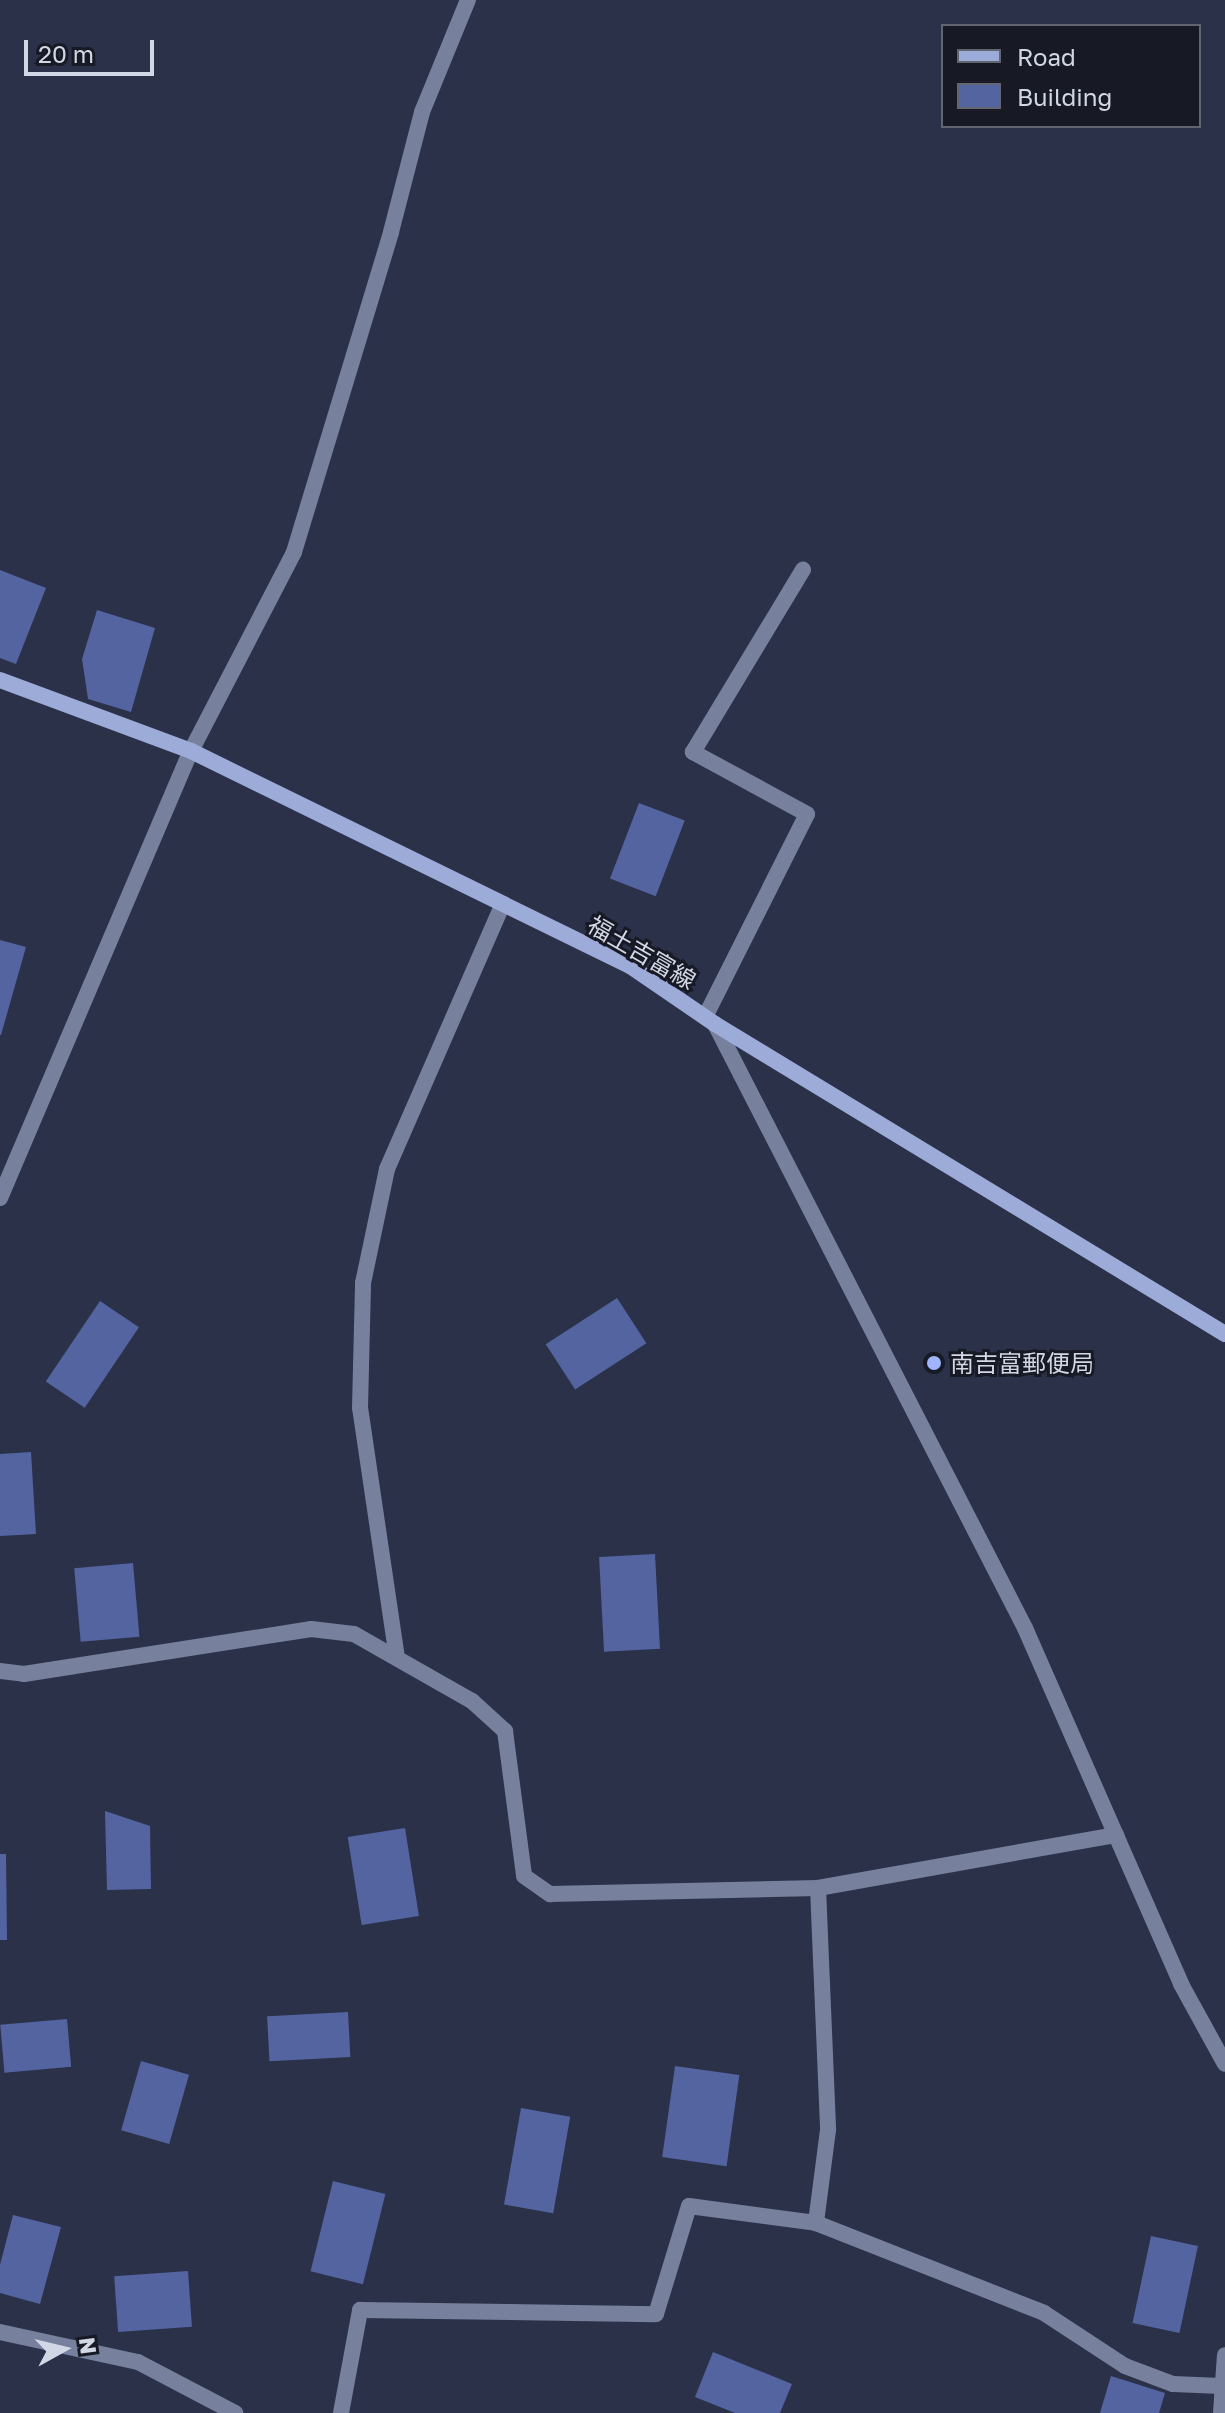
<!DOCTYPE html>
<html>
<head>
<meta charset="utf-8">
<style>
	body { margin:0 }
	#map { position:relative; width:1225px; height:2413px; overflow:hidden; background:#2a3149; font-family:"Golos Text","Noto Sans JP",sans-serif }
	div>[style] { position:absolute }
	.building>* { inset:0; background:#5364a1; transform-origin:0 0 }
	.minor>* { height:16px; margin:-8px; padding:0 8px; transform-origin:8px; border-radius:8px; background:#77809c }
	.secondary>* { height:16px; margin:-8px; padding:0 8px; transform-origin:8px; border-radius:8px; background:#9dabd8 }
	.dots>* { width:22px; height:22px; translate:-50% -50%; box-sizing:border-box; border:4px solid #171a24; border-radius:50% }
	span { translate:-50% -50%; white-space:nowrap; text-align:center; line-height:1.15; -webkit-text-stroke:6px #171a24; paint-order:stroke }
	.street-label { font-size:24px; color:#d2d7e6 }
	.poi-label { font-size:24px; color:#d2d7e6 }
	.left { translate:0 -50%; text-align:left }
	.legend { position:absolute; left:941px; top:24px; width:260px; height:104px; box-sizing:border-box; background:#171a24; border:2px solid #626672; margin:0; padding:10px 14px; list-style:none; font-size:24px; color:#d2d7e6 }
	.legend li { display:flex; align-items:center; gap:16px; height:40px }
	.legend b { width:40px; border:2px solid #626672 }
	.north { position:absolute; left:24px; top:2309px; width:80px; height:80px; -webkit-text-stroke:6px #171a24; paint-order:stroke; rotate:82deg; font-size:22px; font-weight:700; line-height:32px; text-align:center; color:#d2d7e6 }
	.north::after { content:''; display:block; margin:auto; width:28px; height:36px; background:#d2d7e6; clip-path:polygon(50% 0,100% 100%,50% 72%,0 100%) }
	.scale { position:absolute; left:24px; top:40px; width:130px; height:36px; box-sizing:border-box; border:4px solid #d2d7e6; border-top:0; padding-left:10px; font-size:24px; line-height:28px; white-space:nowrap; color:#d2d7e6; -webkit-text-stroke:6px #171a24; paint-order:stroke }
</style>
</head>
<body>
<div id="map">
	<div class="building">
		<i style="clip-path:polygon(0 570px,46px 588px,16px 664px,0 658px)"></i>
		<i style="clip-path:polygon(97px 610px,155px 628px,131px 712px,88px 699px,82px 659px)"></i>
		<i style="left:639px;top:803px;width:49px;height:81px;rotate:21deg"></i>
		<i style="clip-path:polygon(0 940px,26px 947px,1px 1035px,0 1035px)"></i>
		<i style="left:617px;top:1298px;width:54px;height:85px;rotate:57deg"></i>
		<i style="left:100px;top:1301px;width:47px;height:97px;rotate:34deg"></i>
		<i style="clip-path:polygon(31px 1452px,36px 1534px,0 1536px,0 1454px)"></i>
		<i style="left:655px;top:1554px;width:95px;height:56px;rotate:87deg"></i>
		<i style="left:133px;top:1563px;width:74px;height:59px;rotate:85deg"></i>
		<i style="clip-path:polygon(105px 1811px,150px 1826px,151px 1889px,107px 1890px)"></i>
		<i style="left:405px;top:1828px;width:89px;height:58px;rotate:81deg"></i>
		<i style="clip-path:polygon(0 1854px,6px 1854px,7px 1940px,0 1940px)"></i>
		<i style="left:348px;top:2012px;width:45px;height:81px;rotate:87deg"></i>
		<i style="left:67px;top:2019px;width:48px;height:67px;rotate:85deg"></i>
		<i style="left:141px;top:2061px;width:50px;height:72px;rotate:16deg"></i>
		<i style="left:675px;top:2066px;width:65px;height:92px;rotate:8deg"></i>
		<i style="left:521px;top:2108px;width:50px;height:98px;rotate:10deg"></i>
		<i style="left:333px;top:2181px;width:54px;height:93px;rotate:14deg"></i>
		<i style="clip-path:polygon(13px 2215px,61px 2227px,40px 2304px,0 2293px,0 2265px)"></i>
		<i style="left:1151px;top:2236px;width:48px;height:89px;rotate:12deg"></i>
		<i style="left:188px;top:2271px;width:56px;height:74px;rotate:86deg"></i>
		<i style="clip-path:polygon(713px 2352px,792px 2384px,780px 2413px,735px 2413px,695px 2397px)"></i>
		<i style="clip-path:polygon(1111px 2376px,1165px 2393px,1159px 2413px,1100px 2413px)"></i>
	</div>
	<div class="minor">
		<i style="left:705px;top:1017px;width:227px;rotate:-63.3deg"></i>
		<i style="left:807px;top:814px;width:130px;rotate:-151.5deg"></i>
		<i style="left:693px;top:752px;width:213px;rotate:-58.9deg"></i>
		<i style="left:715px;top:1024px;width:679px;rotate:62.83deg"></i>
		<i style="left:1025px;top:1628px;width:389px;rotate:66.3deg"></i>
		<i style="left:1181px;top:1984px;width:91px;rotate:61.2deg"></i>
		<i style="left:0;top:1198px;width:486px;rotate:-66.9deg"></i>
		<i style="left:191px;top:751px;width:224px;rotate:-62.6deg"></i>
		<i style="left:294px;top:552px;width:334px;rotate:-73.1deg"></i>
		<i style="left:391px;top:232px;width:124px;rotate:-75.5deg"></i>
		<i style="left:422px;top:112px;width:121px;rotate:-67.7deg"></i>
		<i style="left:397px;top:1658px;width:253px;rotate:-98.4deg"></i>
		<i style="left:360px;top:1408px;width:125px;rotate:-88.6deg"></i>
		<i style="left:363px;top:1283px;width:116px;rotate:-78.1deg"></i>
		<i style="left:387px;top:1169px;width:289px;rotate:-66.4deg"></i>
		<i style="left:0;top:1671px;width:24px;rotate:7deg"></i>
		<i style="left:24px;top:1674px;width:291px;rotate:-8.9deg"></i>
		<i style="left:311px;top:1629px;width:43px;rotate:6.6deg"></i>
		<i style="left:354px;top:1634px;width:136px;rotate:29.6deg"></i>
		<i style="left:472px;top:1701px;width:45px;rotate:42.3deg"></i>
		<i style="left:505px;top:1731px;width:146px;rotate:82.5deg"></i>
		<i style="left:524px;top:1876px;width:32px;rotate:35deg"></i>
		<i style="left:550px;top:1894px;width:268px;rotate:-1.3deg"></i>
		<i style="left:818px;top:1888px;width:303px;rotate:-10.1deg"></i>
		<i style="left:818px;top:1888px;width:242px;rotate:87.6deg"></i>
		<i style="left:828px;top:2130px;width:94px;rotate:97.4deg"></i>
		<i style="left:816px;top:2223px;width:245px;rotate:21.5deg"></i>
		<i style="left:1044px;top:2313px;width:97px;rotate:33.2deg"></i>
		<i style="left:1125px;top:2366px;width:51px;rotate:20.6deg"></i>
		<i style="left:1173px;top:2384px;width:48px;rotate:2.4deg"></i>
		<i style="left:0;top:2332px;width:141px;rotate:12.3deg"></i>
		<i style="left:138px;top:2362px;width:110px;rotate:27.7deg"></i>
		<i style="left:341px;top:2413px;width:105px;rotate:-79.5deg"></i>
		<i style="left:360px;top:2310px;width:296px;rotate:0.8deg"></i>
		<i style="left:656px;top:2314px;width:113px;rotate:-73deg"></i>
		<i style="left:689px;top:2206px;width:128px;rotate:7.6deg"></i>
		<i style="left:1221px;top:2413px;width:58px;rotate:-86.1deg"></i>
	</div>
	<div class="secondary">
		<i style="left:0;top:680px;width:204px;rotate:20.4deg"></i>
		<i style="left:191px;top:751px;width:489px;rotate:26.1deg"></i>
		<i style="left:630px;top:966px;width:103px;rotate:34.3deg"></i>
		<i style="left:715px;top:1024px;width:597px;rotate:31.29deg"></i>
	</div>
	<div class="dots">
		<i style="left:934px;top:1363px;background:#9eb4fd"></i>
	</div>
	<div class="street-label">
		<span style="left:642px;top:952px;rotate:30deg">福土吉富線</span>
	</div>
	<div class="poi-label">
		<span class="left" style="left:950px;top:1363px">南吉富郵便局</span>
	</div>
	<ul class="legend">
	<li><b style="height:10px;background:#9dabd8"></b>Road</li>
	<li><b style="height:22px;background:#5364a1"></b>Building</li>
	</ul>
	<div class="north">N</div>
	<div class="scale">20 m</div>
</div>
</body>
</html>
